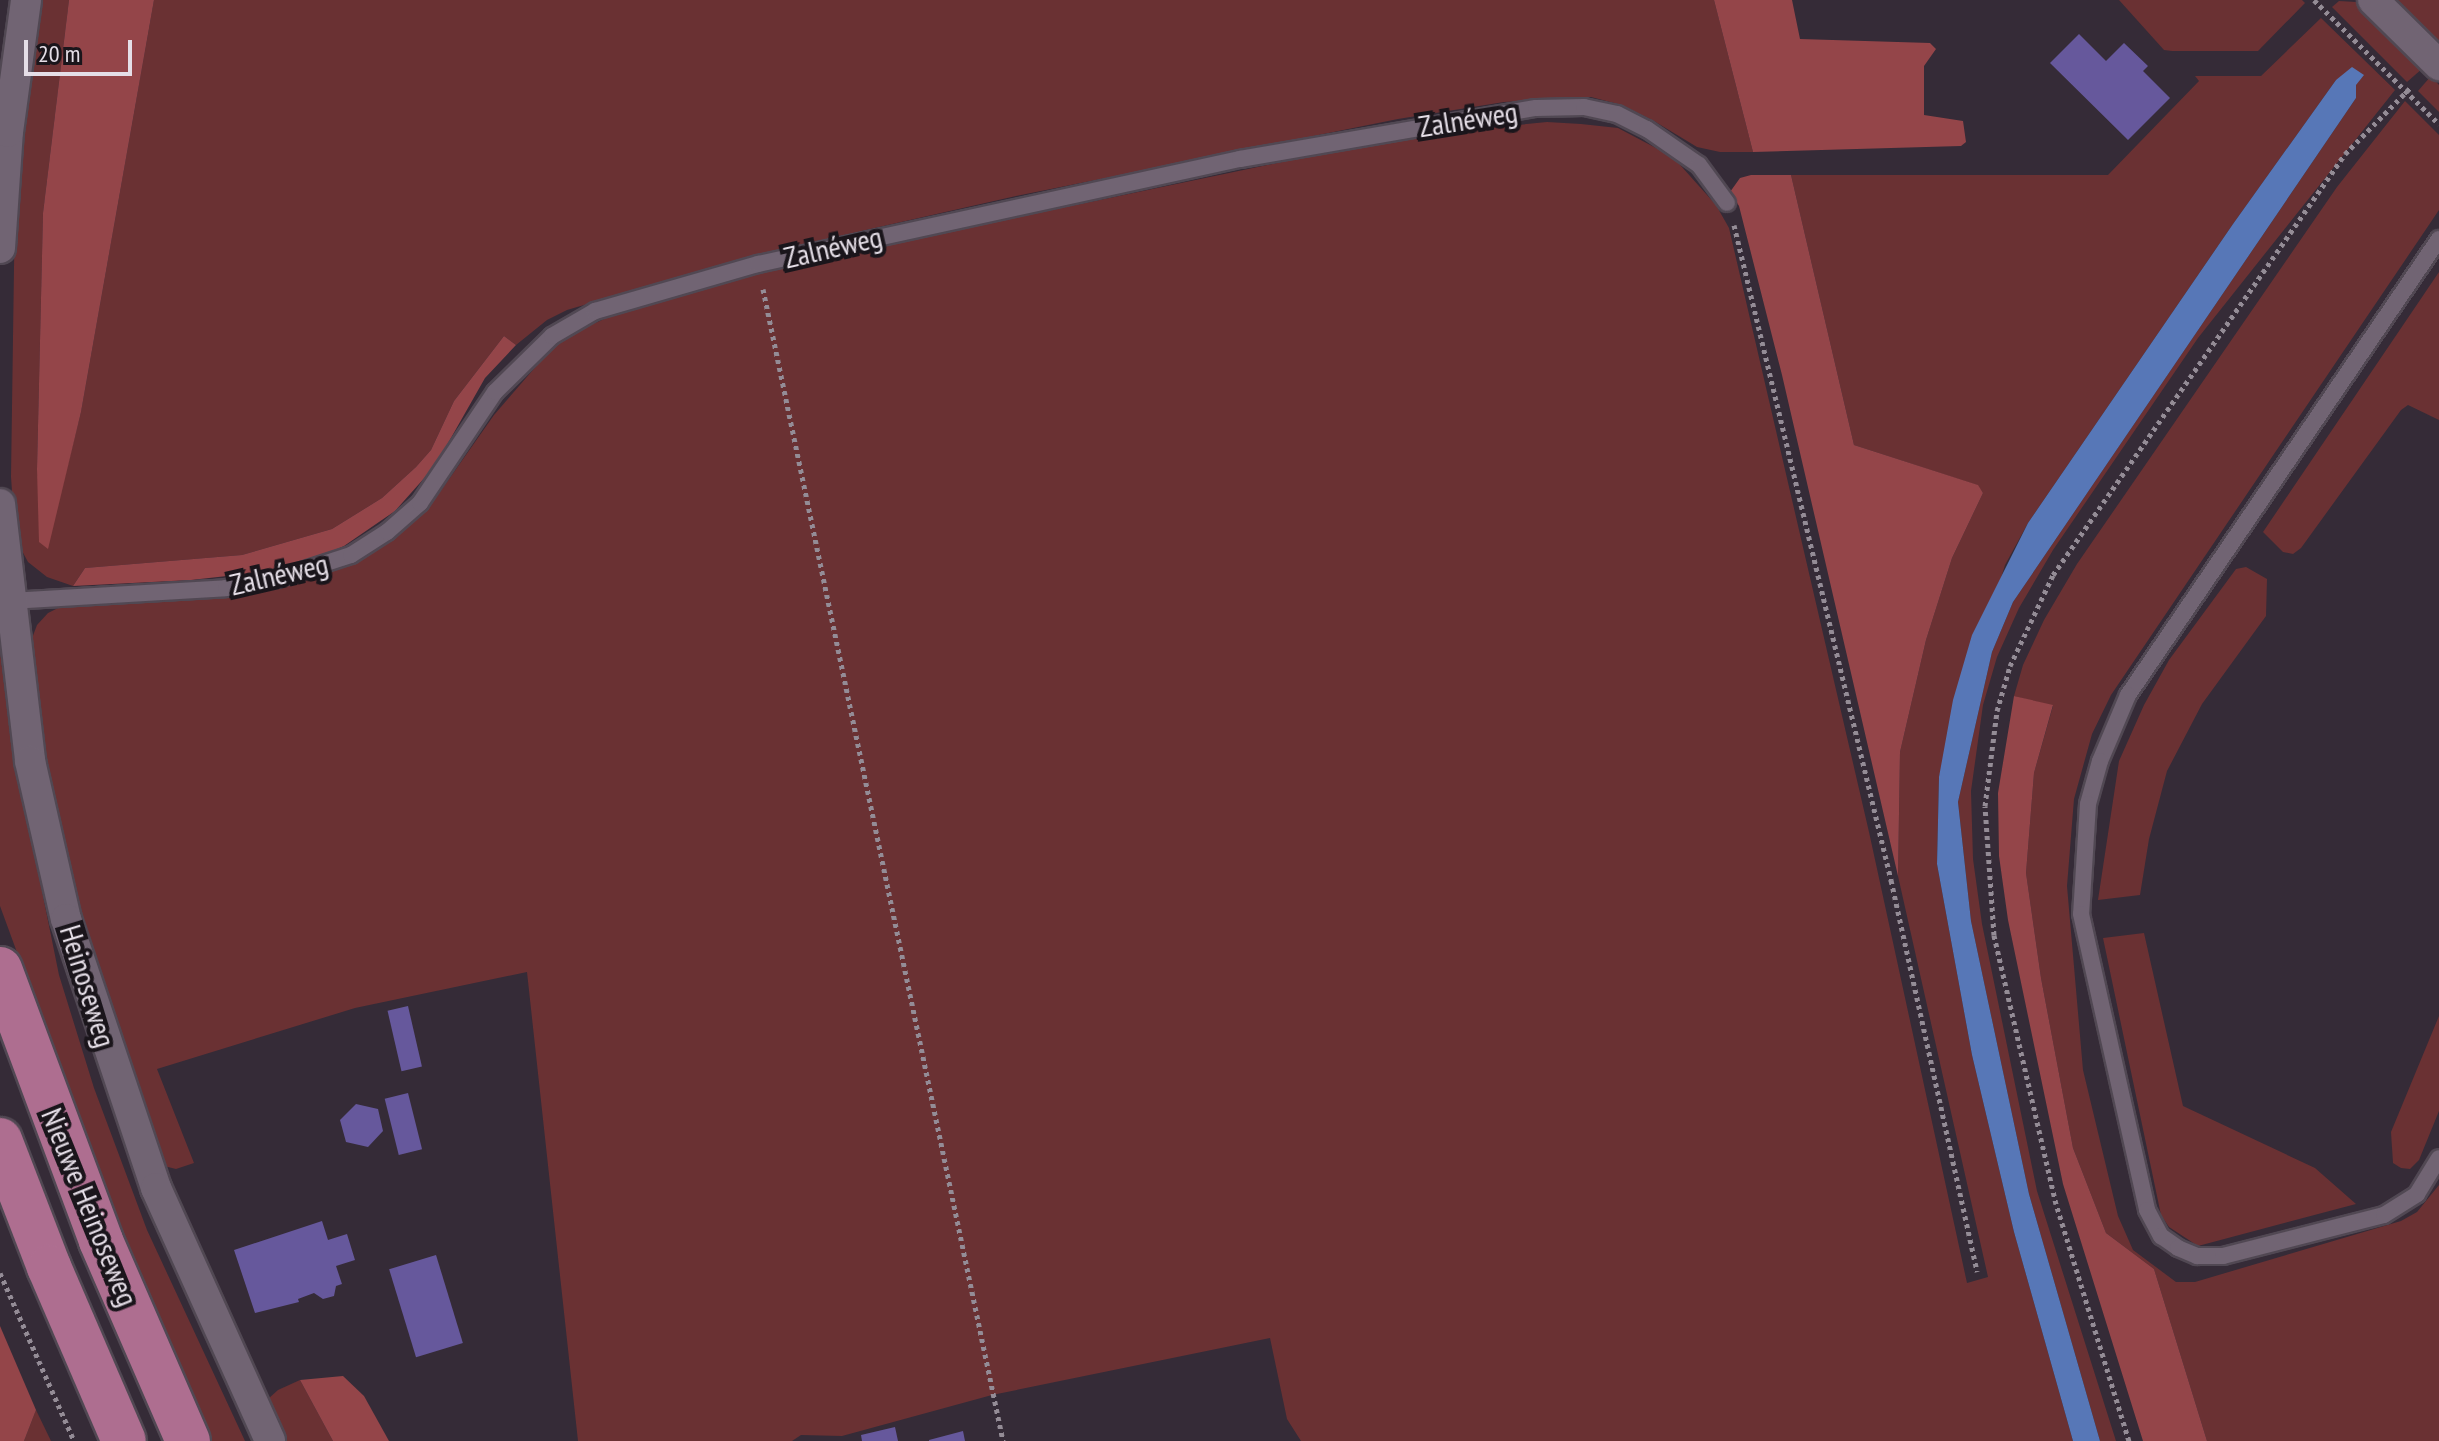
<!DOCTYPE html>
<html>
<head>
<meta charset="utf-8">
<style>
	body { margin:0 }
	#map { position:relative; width:2439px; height:1441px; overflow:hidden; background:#352b37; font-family:"PT Sans Narrow",sans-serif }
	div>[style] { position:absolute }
	.green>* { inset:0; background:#6a3133 }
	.forest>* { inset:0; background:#944549 }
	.water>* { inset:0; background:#5777b7 }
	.building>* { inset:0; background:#66589c; transform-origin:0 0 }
	.path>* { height:5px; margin-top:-2.5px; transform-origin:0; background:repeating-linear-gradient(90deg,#948c96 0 4px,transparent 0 8px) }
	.roads { filter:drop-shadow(2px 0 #514853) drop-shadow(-2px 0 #514853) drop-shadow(0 2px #514853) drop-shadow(0 -2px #514853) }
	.service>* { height:16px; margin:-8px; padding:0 8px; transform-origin:8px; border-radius:8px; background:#716473 }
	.minor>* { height:30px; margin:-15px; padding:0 15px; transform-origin:15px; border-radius:15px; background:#716473 }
	.trunk>* { height:44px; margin:-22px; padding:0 22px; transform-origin:22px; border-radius:22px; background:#ae6e90 }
	span { translate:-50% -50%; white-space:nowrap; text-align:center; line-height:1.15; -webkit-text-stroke:8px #1a151b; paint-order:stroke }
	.street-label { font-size:30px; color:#e5dee7 }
	.scale { position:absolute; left:24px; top:40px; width:108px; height:36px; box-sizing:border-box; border:4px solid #e5dee7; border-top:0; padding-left:10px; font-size:24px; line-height:28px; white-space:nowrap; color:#e5dee7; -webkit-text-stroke:6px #1a151b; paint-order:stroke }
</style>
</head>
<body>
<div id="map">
	<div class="green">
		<i style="clip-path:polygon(38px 0,69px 0,43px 213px,37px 469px,47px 548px,81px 412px,154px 0,1714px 0,1753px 152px,1720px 152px,1697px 147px,1654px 121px,1622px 105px,1591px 97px,1504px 102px,1398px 119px,1016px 196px,751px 256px,567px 310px,547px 320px,516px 345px,504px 336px,454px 401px,431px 450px,416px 467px,382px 498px,332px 529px,242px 555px,85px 568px,73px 586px,47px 577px,28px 562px,21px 549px,15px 533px,11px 477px,15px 198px)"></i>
		<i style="clip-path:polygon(2119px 0,2302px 0,2305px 3px,2258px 51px,2172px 51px,2164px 50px)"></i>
		<i style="clip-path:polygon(2398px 0,2439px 0,2439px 42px,2401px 3px)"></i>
		<i style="clip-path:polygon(2339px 1px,2356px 2px,2423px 68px,2407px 82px,2332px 7px)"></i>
		<i style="clip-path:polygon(2321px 18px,2395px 90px,2198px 338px,2053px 550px,2019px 608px,1997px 657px,1983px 705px,1971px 791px,1973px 859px,1982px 924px,2037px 1191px,2116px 1441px,2100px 1441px,2029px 1194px,1971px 921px,1958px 802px,1992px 652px,2013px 602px,2356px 98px,2356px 85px,2342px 79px,2336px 80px,2233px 224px,2028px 523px,2005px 565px,1939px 777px,1937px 864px,1972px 1055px,2014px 1232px,2073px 1441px,1301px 1441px,1287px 1419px,1270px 1338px,992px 1395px,842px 1436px,801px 1435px,792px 1441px,578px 1441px,527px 972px,355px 1008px,157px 1069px,194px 1163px,176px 1169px,160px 1165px,82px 927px,46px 772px,28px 649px,37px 625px,48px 613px,60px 607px,250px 592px,293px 585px,353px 563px,384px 544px,435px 499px,494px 415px,551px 349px,586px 327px,618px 313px,691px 289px,775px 268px,1401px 137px,1547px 122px,1581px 124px,1618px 128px,1673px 157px,1716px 205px,1729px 228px,1869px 832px,1967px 1283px,1988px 1277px,1898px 876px,1900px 752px,1926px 640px,1952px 558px,1983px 493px,1977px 485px,1854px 445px,1791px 175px,2108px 175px,2199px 81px,2195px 76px,2261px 76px)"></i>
		<i style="clip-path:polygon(2431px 76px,2439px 85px,2439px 112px,2418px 91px)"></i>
		<i style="clip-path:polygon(2405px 101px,2439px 135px,2439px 210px,2111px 695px,2092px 734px,2074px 799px,2067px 886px,2083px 1070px,2118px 1216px,2133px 1250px,2176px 1282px,2195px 1282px,2401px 1221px,2417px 1212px,2439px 1185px,2439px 1441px,2207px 1441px,2154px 1269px,2106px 1233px,2073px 1148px,2041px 978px,2026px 873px,2034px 773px,2053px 706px,2014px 696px,2023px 665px,2044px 620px,2077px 564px,2337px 187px)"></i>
		<i style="clip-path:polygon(2439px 272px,2439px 420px,2408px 405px,2401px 410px,2301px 548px,2293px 554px,2283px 552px,2263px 532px)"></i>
		<i style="clip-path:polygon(2246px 567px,2267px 579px,2266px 616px,2202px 704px,2167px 771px,2149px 839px,2140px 895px,2098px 900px,2119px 761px,2144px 705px,2169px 660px,2236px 569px)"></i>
		<i style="clip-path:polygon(0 651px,10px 733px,59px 975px,94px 1088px,147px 1230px,245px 1441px,211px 1441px,204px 1426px,121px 1236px,0 906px)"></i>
		<i style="clip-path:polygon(2144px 933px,2183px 1106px,2315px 1168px,2356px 1204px,2198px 1246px,2169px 1227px,2161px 1215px,2103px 938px)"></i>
		<i style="clip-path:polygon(2439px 1016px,2439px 1111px,2419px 1160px,2410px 1169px,2401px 1168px,2393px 1163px,2391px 1132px)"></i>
		<i style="clip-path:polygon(300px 1380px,333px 1441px,283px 1441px,267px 1408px,268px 1399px,278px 1390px)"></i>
		<i style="clip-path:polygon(36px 1410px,51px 1441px,24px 1441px)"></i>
	</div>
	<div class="forest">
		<i style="clip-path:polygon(69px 0,154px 0,81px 412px,48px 549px,39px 542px,37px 469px,43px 213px)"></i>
		<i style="clip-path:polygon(1714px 0,1792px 0,1800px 39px,1930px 43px,1936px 49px,1924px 66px,1924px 115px,1963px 121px,1966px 142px,1961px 146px,1753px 152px)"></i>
		<i style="clip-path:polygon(1751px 175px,1791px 175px,1854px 445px,1978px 485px,1983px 493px,1952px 558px,1926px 640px,1900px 752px,1898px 876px,1782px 375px,1739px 206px,1730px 192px,1740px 178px)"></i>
		<i style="clip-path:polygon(504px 336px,516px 345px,485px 378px,435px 466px,395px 511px,344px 546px,315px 559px,254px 573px,191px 580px,73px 586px,85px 568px,242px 555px,332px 529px,382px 498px,416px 467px,431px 450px,454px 401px)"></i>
		<i style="clip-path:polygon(2014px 696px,2053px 705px,2034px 773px,2026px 873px,2041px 978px,2073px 1148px,2106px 1233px,2154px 1269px,2207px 1441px,2143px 1441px,2063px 1184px,2008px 920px,1999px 856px,1998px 793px)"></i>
		<i style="clip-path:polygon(0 1326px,36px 1410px,24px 1441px,0 1441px)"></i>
		<i style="clip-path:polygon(343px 1376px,364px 1396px,389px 1441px,333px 1441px,300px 1380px)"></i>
	</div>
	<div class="water">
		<i style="clip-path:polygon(2352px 67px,2364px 75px,2356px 85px,2356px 98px,2013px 602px,1992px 652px,1958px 802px,1971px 921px,2029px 1194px,2100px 1441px,2073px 1441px,2014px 1232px,1972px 1055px,1937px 864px,1939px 777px,1953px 700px,1972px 635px,2028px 523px,2233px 224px,2336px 80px)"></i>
	</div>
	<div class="building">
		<i style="clip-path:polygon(2079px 34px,2106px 61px,2124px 43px,2148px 66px,2143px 71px,2170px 98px,2128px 140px,2050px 63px)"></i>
		<i style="left:408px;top:1006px;width:62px;height:21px;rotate:77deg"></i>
		<i style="left:408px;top:1093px;width:58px;height:24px;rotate:76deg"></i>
		<i style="clip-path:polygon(356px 1104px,378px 1109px,383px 1131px,368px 1147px,346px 1142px,340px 1120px)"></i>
		<i style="clip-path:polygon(322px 1221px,328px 1240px,347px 1234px,355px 1260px,336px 1266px,342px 1284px,336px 1286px,334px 1296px,323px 1299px,314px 1293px,298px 1299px,299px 1302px,255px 1313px,234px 1250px)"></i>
		<i style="left:436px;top:1255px;width:92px;height:49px;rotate:73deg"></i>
		<i style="clip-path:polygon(895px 1427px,898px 1441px,862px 1441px,861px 1435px)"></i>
		<i style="clip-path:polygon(963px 1431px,965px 1441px,929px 1441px,929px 1440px)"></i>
	</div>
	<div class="path">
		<i style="left:2314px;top:0;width:176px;rotate:44.8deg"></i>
		<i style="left:1734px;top:225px;width:674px;rotate:76.52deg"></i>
		<i style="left:1891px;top:880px;width:401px;rotate:77.6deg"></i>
		<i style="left:763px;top:289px;width:1177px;rotate:78.23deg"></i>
		<i style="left:0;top:1273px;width:184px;rotate:66.2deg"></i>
		<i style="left:2129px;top:1441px;width:248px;rotate:-107.1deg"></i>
		<i style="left:2056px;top:1204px;width:276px;rotate:-103deg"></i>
		<i style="left:1994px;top:935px;width:129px;rotate:-94deg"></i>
		<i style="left:1985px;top:806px;width:96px;rotate:-82.8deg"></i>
		<i style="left:1997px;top:711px;width:47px;rotate:-73.9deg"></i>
		<i style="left:2010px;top:666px;width:101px;rotate:-64.7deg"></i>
		<i style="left:2053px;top:575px;width:512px;rotate:-55.26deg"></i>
		<i style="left:2345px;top:154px;width:95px;rotate:-45.4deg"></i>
	</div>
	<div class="roads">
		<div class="service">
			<i style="left:2439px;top:239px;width:552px;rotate:124.29deg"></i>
			<i style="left:2128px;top:695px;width:72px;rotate:113deg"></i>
			<i style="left:2100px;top:761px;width:45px;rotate:105.6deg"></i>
			<i style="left:2088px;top:804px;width:110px;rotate:93.6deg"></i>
			<i style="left:2081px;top:914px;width:303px;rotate:77.4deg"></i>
			<i style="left:2147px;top:1210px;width:30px;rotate:62deg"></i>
			<i style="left:2161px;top:1236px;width:21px;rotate:35deg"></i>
			<i style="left:2178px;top:1248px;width:21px;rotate:23deg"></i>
			<i style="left:2197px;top:1256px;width:26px"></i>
			<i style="left:2223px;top:1256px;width:166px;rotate:-14.3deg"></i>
			<i style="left:2384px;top:1215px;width:39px;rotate:-32deg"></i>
			<i style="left:2417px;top:1194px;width:42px;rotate:-58.6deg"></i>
			<i style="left:10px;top:601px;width:216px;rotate:-3.4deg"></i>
			<i style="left:226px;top:588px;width:52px;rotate:-10deg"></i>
			<i style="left:277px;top:579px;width:78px;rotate:-18deg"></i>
			<i style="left:351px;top:555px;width:43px;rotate:-32.6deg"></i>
			<i style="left:387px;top:532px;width:44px;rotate:-41.3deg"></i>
			<i style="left:420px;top:503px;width:134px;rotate:-56deg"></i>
			<i style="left:495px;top:392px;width:80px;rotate:-44.5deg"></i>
			<i style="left:552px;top:336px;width:50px;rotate:-30.2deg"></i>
			<i style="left:595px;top:311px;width:170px;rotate:-16.1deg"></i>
			<i style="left:758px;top:264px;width:493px;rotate:-12.3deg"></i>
			<i style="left:1240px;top:159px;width:300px;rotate:-9.8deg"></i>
			<i style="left:1536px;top:108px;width:48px;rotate:-1.2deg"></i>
			<i style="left:1584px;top:107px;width:34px;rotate:12deg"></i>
			<i style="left:1617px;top:114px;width:34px;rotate:27deg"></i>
			<i style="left:1647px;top:129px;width:63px;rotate:34.7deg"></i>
			<i style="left:1699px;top:165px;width:47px;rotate:53.6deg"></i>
		</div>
		<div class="minor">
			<i style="left:2373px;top:0;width:93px;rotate:44.6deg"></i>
			<i style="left:0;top:248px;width:116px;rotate:-86.1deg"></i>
			<i style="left:8px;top:132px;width:133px;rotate:-82.2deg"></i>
			<i style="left:0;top:504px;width:259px;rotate:83.3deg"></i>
			<i style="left:30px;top:761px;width:162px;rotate:77.2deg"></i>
			<i style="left:66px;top:919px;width:284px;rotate:71.5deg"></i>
			<i style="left:156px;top:1188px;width:277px;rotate:65.7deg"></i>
		</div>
		<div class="trunk">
			<i style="left:0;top:969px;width:290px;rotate:69.6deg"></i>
			<i style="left:101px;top:1241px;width:218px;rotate:66.5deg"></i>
			<i style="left:0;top:1140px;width:136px;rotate:68.9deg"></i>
			<i style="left:49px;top:1267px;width:189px;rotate:66.7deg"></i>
		</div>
	</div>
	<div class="street-label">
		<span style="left:1468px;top:119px;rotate:-9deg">Zalnéweg</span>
		<span style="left:833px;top:247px;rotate:-13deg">Zalnéweg</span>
		<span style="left:279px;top:574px;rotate:-13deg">Zalnéweg</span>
		<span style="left:88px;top:986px;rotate:73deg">Heinoseweg</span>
		<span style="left:90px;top:1207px;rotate:68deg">Nieuwe Heinoseweg</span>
	</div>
	<div class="scale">20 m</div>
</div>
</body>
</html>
